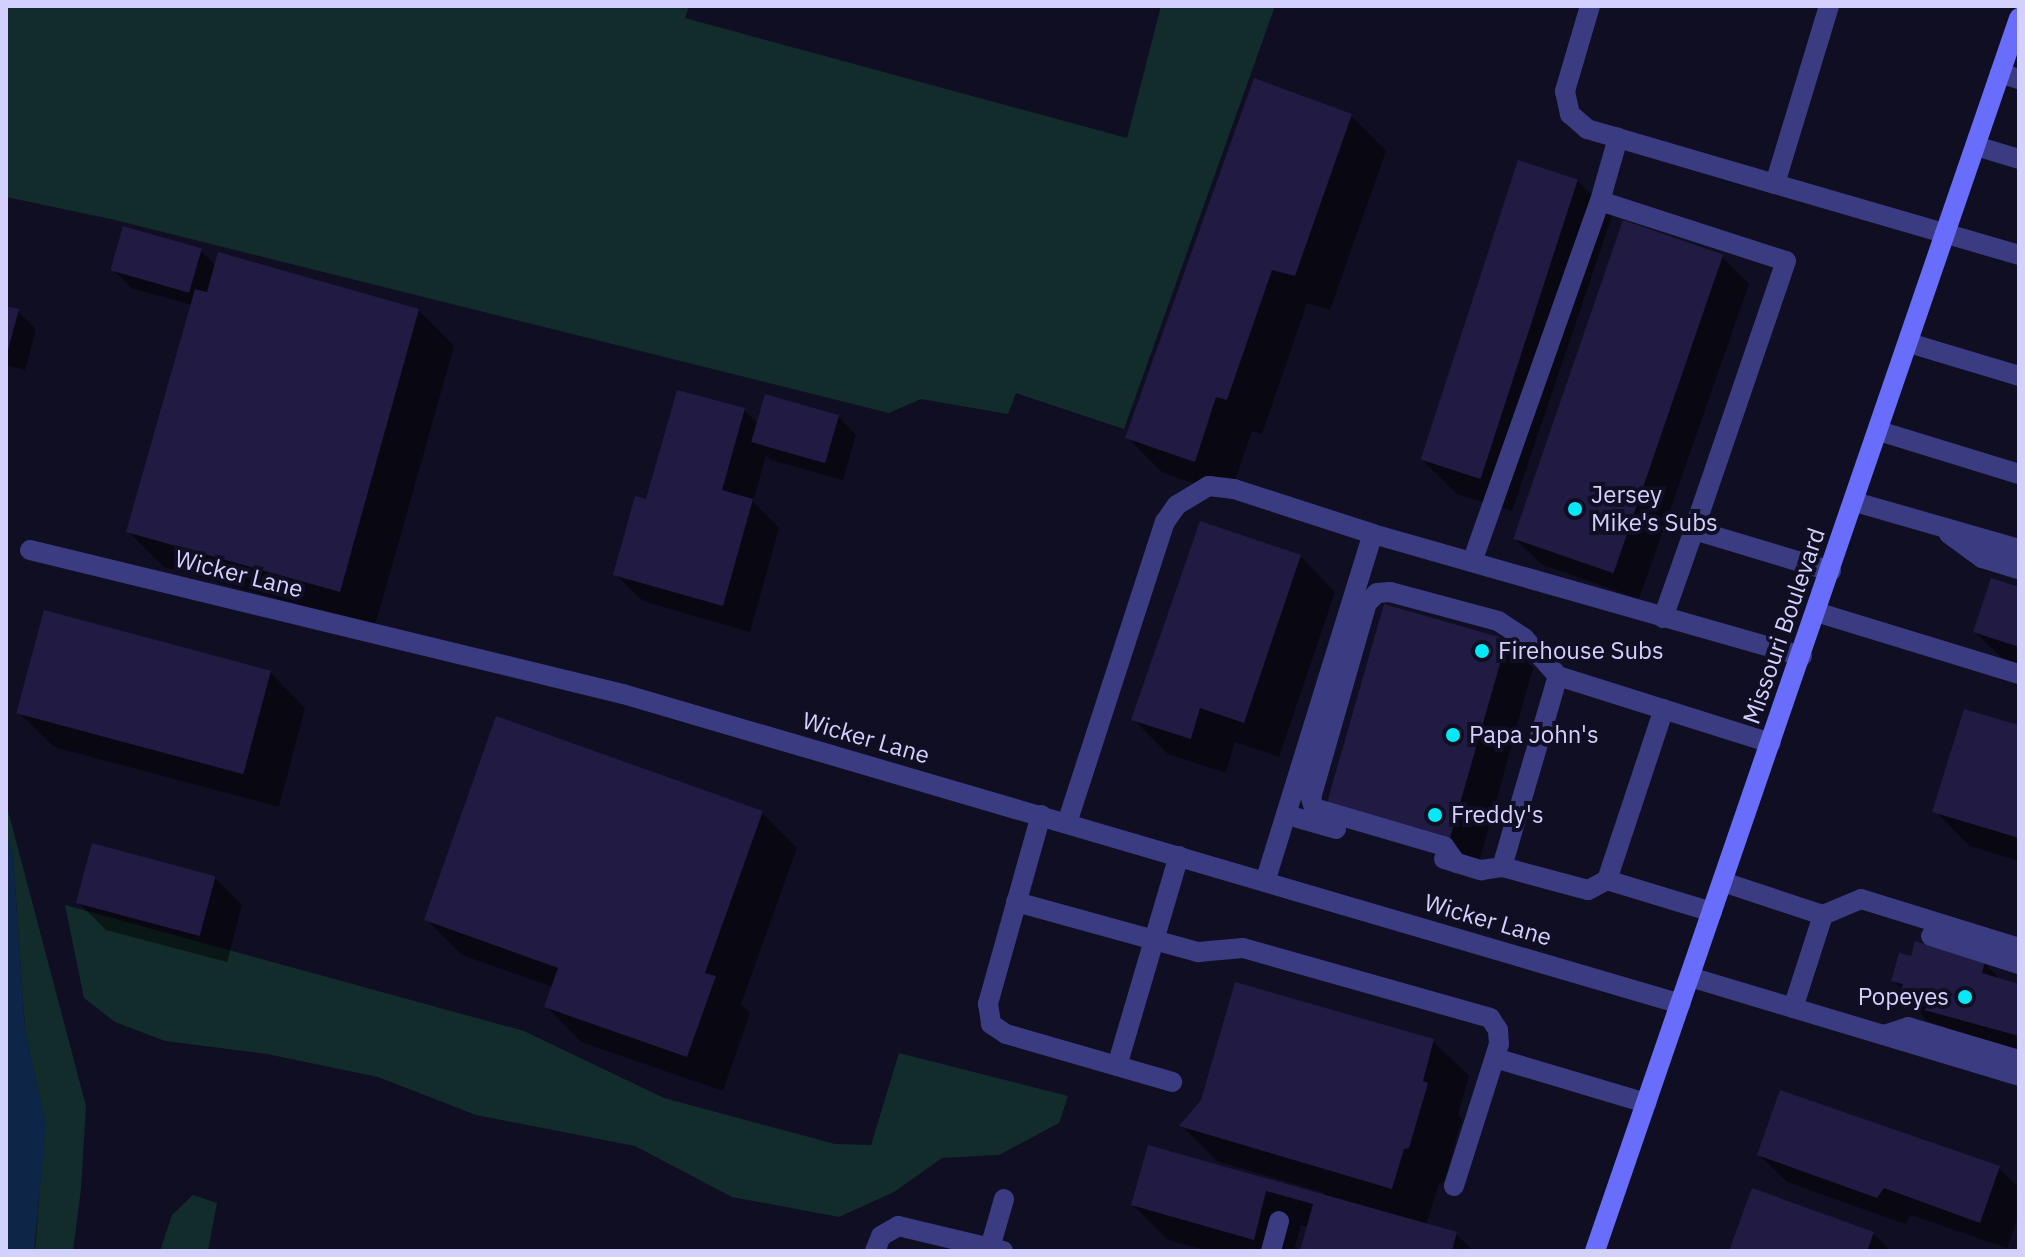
<!DOCTYPE html>
<html>
<head>
<meta charset="utf-8">
<style>
	body { margin:0 }
	#map { position:relative; width:2025px; height:1257px; overflow:hidden; background:#100e22; font-family:"IBM Plex Sans",sans-serif }
	div>[style] { position:absolute }
	.green>* { inset:0; background:#112c2a }
	.water>* { inset:0; background:#0d2647 }
	.shadow>* { inset:0; background:#0007 }
	.building>* { inset:0; background:#211a43; transform-origin:0 0 }
	.service>* { height:20px; margin:-10px; padding:0 10px; transform-origin:10px; border-radius:10px; background:#3a3b80 }
	.minor>* { height:20px; margin:-10px; padding:0 10px; transform-origin:10px; border-radius:10px; background:#3a3b80 }
	.secondary>* { height:20px; margin:-10px; padding:0 10px; transform-origin:10px; border-radius:10px; background:#696dfc }
	.dots>* { width:22px; height:22px; translate:-50% -50%; box-sizing:border-box; border:4px solid #100e22; border-radius:50% }
	span { translate:-50% -50%; white-space:nowrap; text-align:center; line-height:1.15; -webkit-text-stroke:8px #100e22; paint-order:stroke }
	.poi-label { font-size:24px; color:#d3d0fe }
	.left { translate:0 -50%; text-align:left }
	.right { translate:-100% -50%; text-align:right }
	.street-label { font-size:24px; color:#d3d0fe }
	.frame { position:absolute; inset:0; border:8px solid #d3d0fe; pointer-events:none }
</style>
</head>
<body>
<div id="map">
	<div class="green">
		<i style="clip-path:polygon(6px 6px,689px 6px,685px 18px,1127px 138px,1161px 6px,1275px 6px,1124px 429px,1016px 393px,1008px 414px,921px 399px,889px 413px,111px 219px,6px 197px)"></i>
		<i style="clip-path:polygon(6px 803px,86px 1106px,81px 1189px,73px 1251px,35px 1251px,45px 1122px,25px 1030px,13px 856px,6px 833px)"></i>
		<i style="clip-path:polygon(65px 905px,524px 1031px,664px 1098px,835px 1144px,871px 1145px,899px 1053px,1068px 1096px,1059px 1123px,999px 1155px,942px 1158px,894px 1192px,839px 1217px,732px 1197px,635px 1146px,476px 1115px,378px 1077px,267px 1054px,165px 1041px,115px 1022px,84px 998px)"></i>
		<i style="clip-path:polygon(193px 1195px,217px 1203px,208px 1251px,160px 1251px,172px 1215px)"></i>
	</div>
	<div class="water">
		<i style="clip-path:polygon(6px 833px,13px 856px,25px 1030px,46px 1125px,34px 1251px,6px 1251px)"></i>
	</div>
	<div class="shadow">
		<i style="clip-path:polygon(1351px 116px,1386px 151px,1330px 310px,1307px 303px,1262px 434px,1252px 431px,1230px 495px,1163px 473px,1127px 437px)"></i>
		<i style="clip-path:polygon(1577px 180px,1612px 216px,1512px 511px,1457px 494px,1421px 459px)"></i>
		<i style="clip-path:polygon(201px 251px,216px 266px,418px 310px,454px 346px,375px 626px,164px 567px,129px 532px,192px 305px,131px 288px,113px 269px)"></i>
		<i style="clip-path:polygon(1722px 257px,1749px 284px,1639px 599px,1541px 564px,1513px 537px)"></i>
		<i style="clip-path:polygon(6px 308px,18px 311px,36px 330px,25px 370px,6px 365px)"></i>
		<i style="clip-path:polygon(744px 410px,758px 424px,838px 416px,856px 435px,843px 480px,771px 460px,766px 455px,753px 502px,779px 528px,750px 632px,643px 601px,615px 574px,648px 501px)"></i>
		<i style="clip-path:polygon(1300px 556px,1335px 592px,1279px 757px,1235px 742px,1226px 773px,1168px 754px,1133px 719px)"></i>
		<i style="clip-path:polygon(2019px 589px,2019px 664px,2003px 659px,1975px 632px)"></i>
		<i style="clip-path:polygon(1506px 641px,1533px 668px,1479px 863px,1331px 801px)"></i>
		<i style="clip-path:polygon(270px 672px,305px 708px,279px 807px,54px 747px,18px 712px)"></i>
		<i style="clip-path:polygon(2019px 727px,2019px 861px,1970px 846px,1935px 811px)"></i>
		<i style="clip-path:polygon(761px 812px,797px 848px,741px 1004px,750px 1013px,723px 1091px,581px 1042px,546px 1006px,553px 987px,462px 955px,427px 920px)"></i>
		<i style="clip-path:polygon(215px 878px,242px 905px,227px 962px,106px 930px,79px 903px)"></i>
		<i style="clip-path:polygon(1984px 963px,2002px 981px,2019px 986px,2019px 1055px,1954px 1036px,1944px 1026px,1929px 1022px,1902px 995px,1903px 990px,1894px 981px)"></i>
		<i style="clip-path:polygon(1433px 1041px,1469px 1076px,1458px 1115px,1462px 1119px,1444px 1182px,1439px 1184px,1426px 1225px,1456px 1234px,1473px 1251px,1302px 1251px,1309px 1227px,1301px 1225px,1294px 1251px,1208px 1251px,1168px 1240px,1133px 1205px,1149px 1148px,1324px 1197px,1325px 1193px,1217px 1161px,1182px 1126px)"></i>
		<i style="clip-path:polygon(1759px 1155px,1999px 1168px,2019px 1188px,2019px 1215px,2007px 1248px,1911px 1215px,1905px 1224px,1787px 1182px)"></i>
		<i style="clip-path:polygon(1873px 1233px,1891px 1251px,1731px 1251px)"></i>
	</div>
	<div class="building">
		<i style="clip-path:polygon(1254px 78px,1352px 114px,1295px 276px,1272px 270px,1227px 400px,1216px 397px,1195px 462px,1125px 438px)"></i>
		<i style="left:1518px;top:160px;width:63px;height:315px;rotate:18deg"></i>
		<i style="left:1623px;top:220px;width:106px;height:337px;rotate:19deg"></i>
		<i style="left:123px;top:226px;width:82px;height:46px;rotate:16deg"></i>
		<i style="clip-path:polygon(218px 252px,419px 309px,340px 592px,126px 532px,195px 289px,207px 292px)"></i>
		<i style="clip-path:polygon(6px 306px,19px 309px,7px 354px,6px 354px)"></i>
		<i style="clip-path:polygon(677px 390px,745px 408px,722px 490px,753px 499px,723px 606px,613px 575px,635px 496px,646px 499px)"></i>
		<i style="left:765px;top:394px;width:77px;height:50px;rotate:16deg"></i>
		<i style="clip-path:polygon(1200px 521px,1301px 555px,1244px 723px,1200px 708px,1191px 739px,1131px 720px)"></i>
		<i style="clip-path:polygon(1991px 578px,2019px 587px,2019px 647px,1973px 632px)"></i>
		<i style="left:1384px;top:604px;width:128px;height:206px;rotate:16deg"></i>
		<i style="left:44px;top:610px;width:235px;height:107px;rotate:15deg"></i>
		<i style="clip-path:polygon(1964px 709px,2019px 725px,2019px 838px,1932px 812px)"></i>
		<i style="clip-path:polygon(496px 716px,763px 811px,705px 973px,716px 976px,687px 1057px,544px 1007px,558px 968px,424px 920px)"></i>
		<i style="left:92px;top:843px;width:128px;height:62px;rotate:15deg"></i>
		<i style="clip-path:polygon(1915px 941px,1985px 961px,1982px 973px,2019px 984px,2019px 1036px,1924px 1010px,1930px 1004px,1899px 996px,1903px 984px,1891px 981px,1899px 953px,1911px 956px)"></i>
		<i style="clip-path:polygon(1235px 982px,1434px 1039px,1423px 1081px,1428px 1083px,1409px 1148px,1404px 1149px,1392px 1189px,1179px 1126px,1201px 1100px)"></i>
		<i style="clip-path:polygon(1780px 1090px,2000px 1166px,1980px 1223px,1884px 1188px,1877px 1198px,1757px 1155px)"></i>
		<i style="clip-path:polygon(1148px 1145px,1457px 1232px,1452px 1251px,1300px 1251px,1313px 1204px,1266px 1191px,1254px 1240px,1131px 1205px)"></i>
		<i style="clip-path:polygon(1752px 1188px,1874px 1232px,1867px 1251px,1729px 1251px)"></i>
	</div>
	<div class="service">
		<i style="left:1590px;top:6px;width:89px;rotate:106.4deg"></i>
		<i style="left:1565px;top:91px;width:24px;rotate:78deg"></i>
		<i style="left:1570px;top:114px;width:23px;rotate:41deg"></i>
		<i style="left:1587px;top:129px;width:32px;rotate:16deg"></i>
		<i style="left:1829px;top:6px;width:186px;rotate:106.9deg"></i>
		<i style="left:1775px;top:184px;width:254px;rotate:16.2deg"></i>
		<i style="left:2000px;top:73px;width:20px;rotate:18deg"></i>
		<i style="left:1976px;top:146px;width:45px;rotate:16.8deg"></i>
		<i style="left:1600px;top:201px;width:66px;rotate:-74.1deg"></i>
		<i style="left:1618px;top:138px;width:164px;rotate:16.3deg"></i>
		<i style="left:1909px;top:343px;width:115px;rotate:16.7deg"></i>
		<i style="left:1855px;top:502px;width:171px;rotate:16deg"></i>
		<i style="left:1949px;top:534px;width:41px;rotate:36deg"></i>
		<i style="left:1982px;top:558px;width:39px;rotate:17deg"></i>
		<i style="left:1472px;top:562px;width:383px;rotate:-70.5deg"></i>
		<i style="left:1600px;top:201px;width:195px;rotate:17.9deg"></i>
		<i style="left:1786px;top:261px;width:284px;rotate:108.9deg"></i>
		<i style="left:1694px;top:530px;width:143px;rotate:16.7deg"></i>
		<i style="left:1816px;top:612px;width:212px;rotate:17deg"></i>
		<i style="left:1663px;top:618px;width:93px;rotate:-70.6deg"></i>
		<i style="left:1041px;top:815px;width:196px;rotate:105.7deg"></i>
		<i style="left:988px;top:1004px;width:20px;rotate:81deg"></i>
		<i style="left:991px;top:1024px;width:18px;rotate:34deg"></i>
		<i style="left:1006px;top:1034px;width:173px;rotate:16.1deg"></i>
		<i style="left:1287px;top:815px;width:51px;rotate:15.9deg"></i>
		<i style="left:1067px;top:823px;width:317px;rotate:-72deg"></i>
		<i style="left:1165px;top:522px;width:21px;rotate:-55deg"></i>
		<i style="left:1177px;top:505px;width:37px;rotate:-31deg"></i>
		<i style="left:1209px;top:486px;width:25px;rotate:7deg"></i>
		<i style="left:1234px;top:489px;width:146px;rotate:17.9deg"></i>
		<i style="left:1373px;top:534px;width:446px;rotate:15.9deg"></i>
		<i style="left:1444px;top:859px;width:39px;rotate:17deg"></i>
		<i style="left:1481px;top:870px;width:21px;rotate:-8deg"></i>
		<i style="left:1456px;top:863px;width:21px;rotate:-125deg"></i>
		<i style="left:1444px;top:846px;width:135px;rotate:-163.7deg"></i>
		<i style="left:1314px;top:808px;width:10px;rotate:-107deg"></i>
		<i style="left:1311px;top:798px;width:203px;rotate:-74deg"></i>
		<i style="left:1367px;top:603px;width:14px;rotate:-45deg"></i>
		<i style="left:1377px;top:593px;width:13px;rotate:-4deg"></i>
		<i style="left:1390px;top:592px;width:112px;rotate:15deg"></i>
		<i style="left:1498px;top:621px;width:31px;rotate:33deg"></i>
		<i style="left:1524px;top:638px;width:51px;rotate:48.2deg"></i>
		<i style="left:1607px;top:880px;width:180px;rotate:-71.6deg"></i>
		<i style="left:1265px;top:882px;width:364px;rotate:-72.8deg"></i>
		<i style="left:1723px;top:882px;width:105px;rotate:18.3deg"></i>
		<i style="left:1823px;top:915px;width:41px;rotate:-22.8deg"></i>
		<i style="left:1861px;top:899px;width:165px;rotate:17.2deg"></i>
		<i style="left:1016px;top:902px;width:189px;rotate:15.4deg"></i>
		<i style="left:1198px;top:952px;width:45px;rotate:-5.1deg"></i>
		<i style="left:1243px;top:948px;width:257px;rotate:15.8deg"></i>
		<i style="left:1490px;top:1018px;width:14px;rotate:56deg"></i>
		<i style="left:1498px;top:1030px;width:14px;rotate:86deg"></i>
		<i style="left:1499px;top:1044px;width:149px;rotate:107.6deg"></i>
		<i style="left:1712px;top:912px;width:110px;rotate:-163.1deg"></i>
		<i style="left:1607px;top:880px;width:21px;rotate:152deg"></i>
		<i style="left:1588px;top:890px;width:89px;rotate:-165deg"></i>
		<i style="left:1502px;top:867px;width:199px;rotate:-73.7deg"></i>
		<i style="left:1558px;top:676px;width:223px;rotate:17.5deg"></i>
		<i style="left:1931px;top:936px;width:92px;rotate:17.7deg"></i>
		<i style="left:1690px;top:977px;width:344px;rotate:16.7deg"></i>
		<i style="left:1793px;top:1008px;width:98px;rotate:-72.1deg"></i>
		<i style="left:1884px;top:1035px;width:25px;rotate:-18deg"></i>
		<i style="left:1908px;top:1027px;width:116px;rotate:16.6deg"></i>
		<i style="left:1495px;top:1058px;width:158px;rotate:16.6deg"></i>
		<i style="left:1117px;top:1066px;width:219px;rotate:-73.6deg"></i>
		<i style="left:875px;top:1251px;width:16px;rotate:-68deg"></i>
		<i style="left:881px;top:1236px;width:20px;rotate:-30deg"></i>
		<i style="left:898px;top:1226px;width:108px;rotate:13.4deg"></i>
		<i style="left:989px;top:1251px;width:54px;rotate:-73.9deg"></i>
		<i style="left:1271px;top:1251px;width:31px;rotate:-75deg"></i>
	</div>
	<div class="minor">
		<i style="left:1879px;top:431px;width:146px;rotate:17.1deg"></i>
		<i style="left:30px;top:550px;width:610px;rotate:13.65deg"></i>
		<i style="left:623px;top:694px;width:1102px;rotate:16.33deg"></i>
	</div>
	<div class="secondary">
		<i style="left:1595px;top:1251px;width:1304px;rotate:-71.02deg"></i>
	</div>
	<div class="dots">
		<i style="left:1575px;top:509px;background:#05e8f5"></i>
		<i style="left:1482px;top:651px;background:#05e8f5"></i>
		<i style="left:1453px;top:735px;background:#05e8f5"></i>
		<i style="left:1435px;top:815px;background:#05e8f5"></i>
		<i style="left:1965px;top:997px;background:#05e8f5"></i>
	</div>
	<div class="poi-label">
		<span class="left" style="left:1591px;top:509px">Jersey<br>Mike's Subs</span>
		<span class="left" style="left:1498px;top:651px">Firehouse Subs</span>
		<span class="left" style="left:1469px;top:735px">Papa John's</span>
		<span class="left" style="left:1451px;top:815px">Freddy's</span>
		<span class="right" style="left:1949px;top:997px">Popeyes</span>
	</div>
	<div class="street-label">
		<span style="left:239px;top:574px;rotate:14deg">Wicker Lane</span>
		<span style="left:1784px;top:626px;rotate:-71deg">Missouri Boulevard</span>
		<span style="left:866px;top:738px;rotate:16deg">Wicker Lane</span>
		<span style="left:1488px;top:920px;rotate:16deg">Wicker Lane</span>
	</div>
	<div class="frame"></div>
</div>
</body>
</html>
